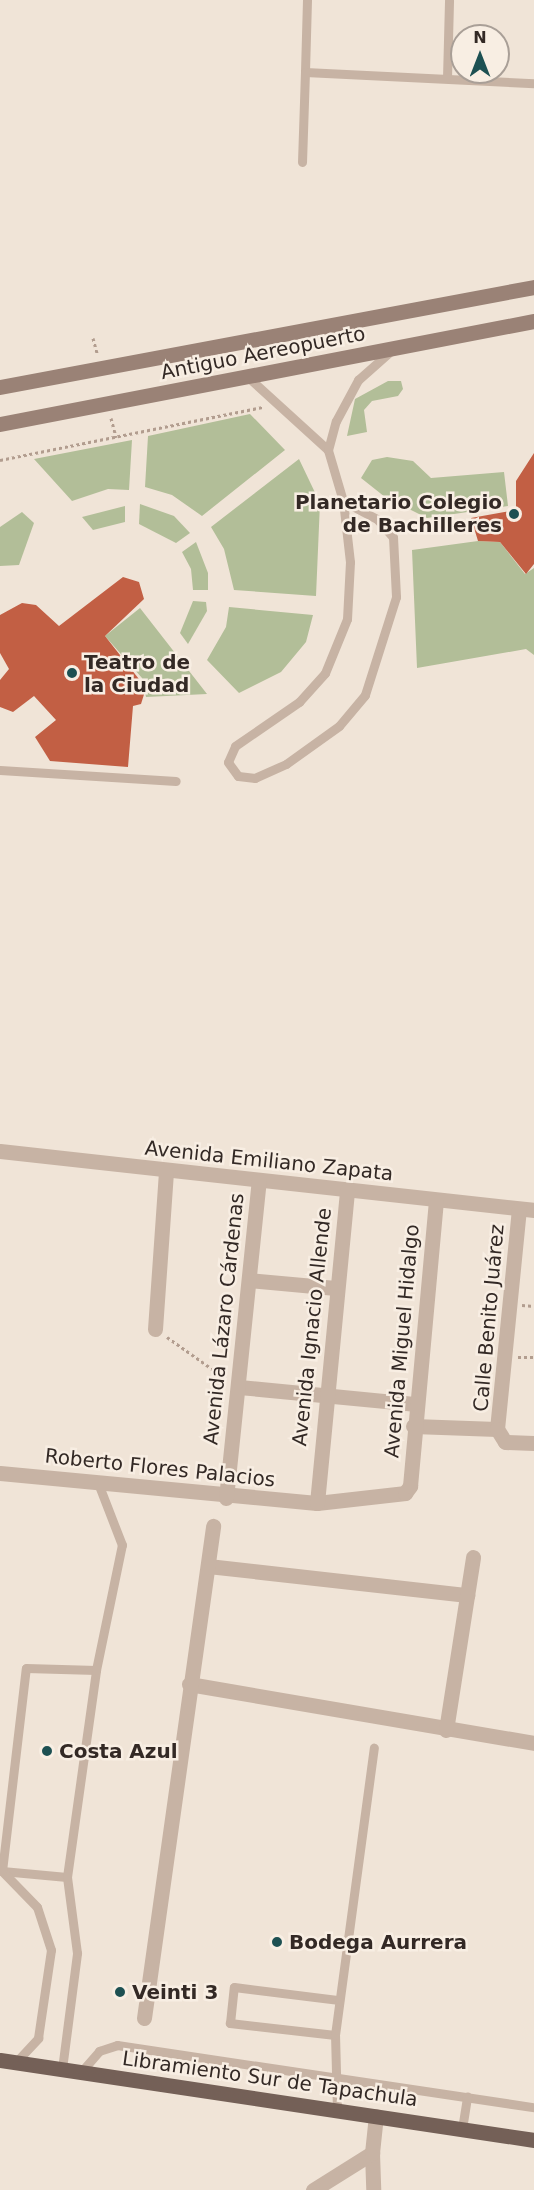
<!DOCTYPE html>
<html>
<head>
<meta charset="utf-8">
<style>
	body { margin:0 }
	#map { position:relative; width:534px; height:2190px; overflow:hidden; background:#f0e4d7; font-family:"DejaVu Sans",sans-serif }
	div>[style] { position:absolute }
	.green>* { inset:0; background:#b2be98 }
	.building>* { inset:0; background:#c25f44 }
	.path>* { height:3px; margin-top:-1.5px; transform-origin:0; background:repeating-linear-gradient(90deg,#b29d8f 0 3px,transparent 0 6px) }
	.service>* { height:9px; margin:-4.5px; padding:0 4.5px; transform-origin:4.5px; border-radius:4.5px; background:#c7b3a4 }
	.minor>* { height:15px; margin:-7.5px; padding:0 7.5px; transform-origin:7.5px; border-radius:7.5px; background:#c7b3a4 }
	.secondary>* { height:15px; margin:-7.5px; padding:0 7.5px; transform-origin:7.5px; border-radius:7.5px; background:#9a8276 }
	.primary>* { height:15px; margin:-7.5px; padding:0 7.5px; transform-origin:7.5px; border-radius:7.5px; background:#746057 }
	.dots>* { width:16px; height:16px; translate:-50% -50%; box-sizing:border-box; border:3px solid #f8eee3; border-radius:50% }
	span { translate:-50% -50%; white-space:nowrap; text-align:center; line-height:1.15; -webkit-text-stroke:5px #f8eee3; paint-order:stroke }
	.street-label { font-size:20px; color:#332925 }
	.poi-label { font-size:20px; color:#332925; font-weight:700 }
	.right { translate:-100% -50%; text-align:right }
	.left { translate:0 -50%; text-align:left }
	.north { position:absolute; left:450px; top:24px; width:60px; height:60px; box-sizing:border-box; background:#f8eee3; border:2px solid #a99f97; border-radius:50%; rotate:0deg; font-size:16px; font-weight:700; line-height:24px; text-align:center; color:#332925 }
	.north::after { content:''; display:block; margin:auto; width:21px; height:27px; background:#1d5052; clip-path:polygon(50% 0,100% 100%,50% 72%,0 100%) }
</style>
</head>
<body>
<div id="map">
	<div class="green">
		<i style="clip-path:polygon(388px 381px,401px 381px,403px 389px,398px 396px,372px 401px,364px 410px,367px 432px,347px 436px,355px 399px)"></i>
		<i style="clip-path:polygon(250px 414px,285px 450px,202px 516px,172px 495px,145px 487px,148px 436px)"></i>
		<i style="clip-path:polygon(132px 440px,129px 490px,108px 489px,72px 501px,34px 459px)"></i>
		<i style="clip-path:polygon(387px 457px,413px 461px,431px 478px,504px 472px,508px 506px,427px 518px,385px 497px,361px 478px,372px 460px)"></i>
		<i style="clip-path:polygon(299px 459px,320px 503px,316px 596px,234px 590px,224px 549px,211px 527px)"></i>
		<i style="clip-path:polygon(140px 504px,174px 516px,190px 533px,176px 543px,139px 524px)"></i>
		<i style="clip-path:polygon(125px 506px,125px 522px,93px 530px,82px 517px)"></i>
		<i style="clip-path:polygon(22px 512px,34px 523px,19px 565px,0 566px,0 527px)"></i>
		<i style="clip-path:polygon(478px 541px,500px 542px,525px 574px,534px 568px,534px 655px,526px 649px,417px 668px,412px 550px)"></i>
		<i style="clip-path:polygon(196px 542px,208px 573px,208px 590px,193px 590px,191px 569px,182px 552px)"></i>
		<i style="clip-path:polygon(193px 601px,206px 602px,207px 611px,188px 644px,180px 633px)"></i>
		<i style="clip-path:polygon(229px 607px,313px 615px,306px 642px,281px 672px,239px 693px,207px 660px,226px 627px)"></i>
		<i style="clip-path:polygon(140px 608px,207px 694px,146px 697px,142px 678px,105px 636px)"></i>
	</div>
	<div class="building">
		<i style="clip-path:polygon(534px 453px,534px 564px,526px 574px,500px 542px,478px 541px,471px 518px,516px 510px,516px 481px)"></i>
		<i style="clip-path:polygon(123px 577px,139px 582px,144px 599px,105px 636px,146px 688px,141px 704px,133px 706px,128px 767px,50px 761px,35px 737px,56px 720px,34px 696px,13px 712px,0 707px,0 680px,9px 669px,0 653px,0 615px,22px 603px,36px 605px,59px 626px)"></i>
	</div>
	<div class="path">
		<i style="left:93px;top:338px;width:16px;rotate:75deg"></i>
		<i style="left:111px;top:418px;width:20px;rotate:75deg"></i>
		<i style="left:0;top:460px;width:268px;rotate:-11.4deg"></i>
		<i style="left:522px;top:1305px;width:12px;rotate:5deg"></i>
		<i style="left:167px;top:1337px;width:71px;rotate:35.3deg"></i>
		<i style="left:518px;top:1357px;width:16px"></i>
	</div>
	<div class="service">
		<i style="left:307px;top:0;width:72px;rotate:91.6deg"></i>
		<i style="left:305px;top:72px;width:229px;rotate:2.8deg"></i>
		<i style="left:447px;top:78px;width:78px;rotate:-88.5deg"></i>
		<i style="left:302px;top:162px;width:90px;rotate:-88.1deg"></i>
		<i style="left:250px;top:379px;width:105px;rotate:42.3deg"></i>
		<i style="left:343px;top:501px;width:40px;rotate:28deg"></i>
		<i style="left:378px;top:520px;width:23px;rotate:49deg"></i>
		<i style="left:393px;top:537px;width:60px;rotate:87.1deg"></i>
		<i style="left:396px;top:597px;width:103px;rotate:107.6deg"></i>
		<i style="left:365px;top:695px;width:40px;rotate:130deg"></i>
		<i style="left:339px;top:726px;width:65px;rotate:144.4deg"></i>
		<i style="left:286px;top:764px;width:34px;rotate:156deg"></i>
		<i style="left:255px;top:778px;width:17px;rotate:-173deg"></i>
		<i style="left:238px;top:776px;width:17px;rotate:-126deg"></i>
		<i style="left:228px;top:762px;width:17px;rotate:-66deg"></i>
		<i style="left:235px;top:746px;width:78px;rotate:-34.5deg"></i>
		<i style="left:299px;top:702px;width:39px;rotate:-48deg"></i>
		<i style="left:325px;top:673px;width:58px;rotate:-67.8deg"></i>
		<i style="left:347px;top:619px;width:57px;rotate:-87deg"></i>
		<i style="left:350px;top:562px;width:61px;rotate:-96.5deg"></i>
		<i style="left:343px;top:501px;width:53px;rotate:-106.4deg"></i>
		<i style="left:328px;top:450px;width:30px;rotate:-75deg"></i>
		<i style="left:336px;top:421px;width:47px;rotate:-61.8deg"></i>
		<i style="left:358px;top:380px;width:45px;rotate:-41.4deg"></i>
		<i style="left:0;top:770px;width:176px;rotate:3.6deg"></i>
		<i style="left:2px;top:1871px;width:65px;rotate:5.3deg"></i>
		<i style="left:335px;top:2035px;width:106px;rotate:-173.5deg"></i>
		<i style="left:230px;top:2023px;width:36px;rotate:-84deg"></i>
		<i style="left:234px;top:1987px;width:106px;rotate:7.1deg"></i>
		<i style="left:16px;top:2062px;width:33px;rotate:-47deg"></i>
		<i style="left:38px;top:2038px;width:89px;rotate:-81.6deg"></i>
		<i style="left:51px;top:1950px;width:45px;rotate:-108deg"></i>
		<i style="left:37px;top:1907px;width:50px;rotate:-134.2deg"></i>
		<i style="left:2px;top:1871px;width:204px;rotate:-83.3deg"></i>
		<i style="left:26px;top:1668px;width:70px;rotate:1.6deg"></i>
		<i style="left:62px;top:2069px;width:117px;rotate:-82.6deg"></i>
		<i style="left:77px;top:1953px;width:77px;rotate:-97.5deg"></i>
		<i style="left:67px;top:1877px;width:209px;rotate:-82deg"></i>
		<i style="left:96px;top:1670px;width:128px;rotate:-78.3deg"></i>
		<i style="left:122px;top:1545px;width:66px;rotate:-111.2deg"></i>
		<i style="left:81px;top:2072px;width:28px;rotate:-49deg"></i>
		<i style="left:99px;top:2051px;width:19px;rotate:-18deg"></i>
		<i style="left:117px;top:2045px;width:422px;rotate:8.5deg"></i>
		<i style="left:337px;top:2110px;width:75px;rotate:-91.5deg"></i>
		<i style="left:335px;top:2035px;width:290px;rotate:-82.3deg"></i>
		<i style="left:462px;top:2129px;width:33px;rotate:-81deg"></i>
	</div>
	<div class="minor">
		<i style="left:0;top:1151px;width:537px;rotate:6.3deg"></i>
		<i style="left:249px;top:1280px;width:87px;rotate:5.3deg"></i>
		<i style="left:155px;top:1329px;width:159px;rotate:-86deg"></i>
		<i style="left:239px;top:1387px;width:176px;rotate:5.5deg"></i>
		<i style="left:413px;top:1426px;width:84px;rotate:2deg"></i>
		<i style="left:497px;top:1429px;width:221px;rotate:-84.3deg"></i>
		<i style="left:497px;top:1429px;width:15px;rotate:58deg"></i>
		<i style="left:505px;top:1442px;width:29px;rotate:2deg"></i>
		<i style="left:0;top:1473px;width:318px;rotate:5.4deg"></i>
		<i style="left:317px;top:1503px;width:89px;rotate:-6.5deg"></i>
		<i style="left:405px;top:1493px;width:9px;rotate:-54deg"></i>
		<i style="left:410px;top:1486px;width:286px;rotate:-84.8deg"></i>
		<i style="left:226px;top:1498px;width:319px;rotate:-84.1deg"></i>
		<i style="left:317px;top:1503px;width:314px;rotate:-84.5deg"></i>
		<i style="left:208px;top:1566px;width:261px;rotate:6.4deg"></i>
		<i style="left:189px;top:1684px;width:350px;rotate:9.7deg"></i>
		<i style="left:446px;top:1730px;width:175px;rotate:-81.1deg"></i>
		<i style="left:144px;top:2018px;width:497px;rotate:-82deg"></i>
		<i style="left:372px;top:2153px;width:37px;rotate:88deg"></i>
		<i style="left:313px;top:2190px;width:70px;rotate:-32.1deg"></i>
		<i style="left:372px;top:2153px;width:37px;rotate:-84deg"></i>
	</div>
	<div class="secondary">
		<i style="left:0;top:387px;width:543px;rotate:-10.61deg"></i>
		<i style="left:0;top:424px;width:544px;rotate:-10.92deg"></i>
	</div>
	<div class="primary">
		<i style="left:0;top:2060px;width:540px;rotate:8.52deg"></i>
	</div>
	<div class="dots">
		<i style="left:514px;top:514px;background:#1d5052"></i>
		<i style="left:72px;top:673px;background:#1d5052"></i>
		<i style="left:47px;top:1751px;background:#1d5052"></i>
		<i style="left:277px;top:1942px;background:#1d5052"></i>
		<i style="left:120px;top:1992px;background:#1d5052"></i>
	</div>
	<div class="street-label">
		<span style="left:263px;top:353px;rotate:-11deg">Antiguo Aereopuerto</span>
		<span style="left:269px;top:1161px;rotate:6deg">Avenida Emiliano Zapata</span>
		<span style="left:489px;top:1318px;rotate:-85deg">Calle Benito Juárez</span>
		<span style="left:224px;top:1319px;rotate:-84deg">Avenida Lázaro Cárdenas</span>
		<span style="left:312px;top:1327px;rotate:-84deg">Avenida Ignacio Allende</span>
		<span style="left:402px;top:1341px;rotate:-85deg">Avenida Miguel Hidalgo</span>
		<span style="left:160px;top:1468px;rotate:6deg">Roberto Flores Palacios</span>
		<span style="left:270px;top:2079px;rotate:8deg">Libramiento Sur de Tapachula</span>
	</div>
	<div class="poi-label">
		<span class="right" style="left:502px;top:514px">Planetario Colegio<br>de Bachilleres</span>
		<span class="left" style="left:84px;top:674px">Teatro de<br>la Ciudad</span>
		<span class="left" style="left:59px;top:1751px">Costa Azul</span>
		<span class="left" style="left:289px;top:1942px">Bodega Aurrera</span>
		<span class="left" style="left:132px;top:1992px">Veinti 3</span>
	</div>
	<div class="north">N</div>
</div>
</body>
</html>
